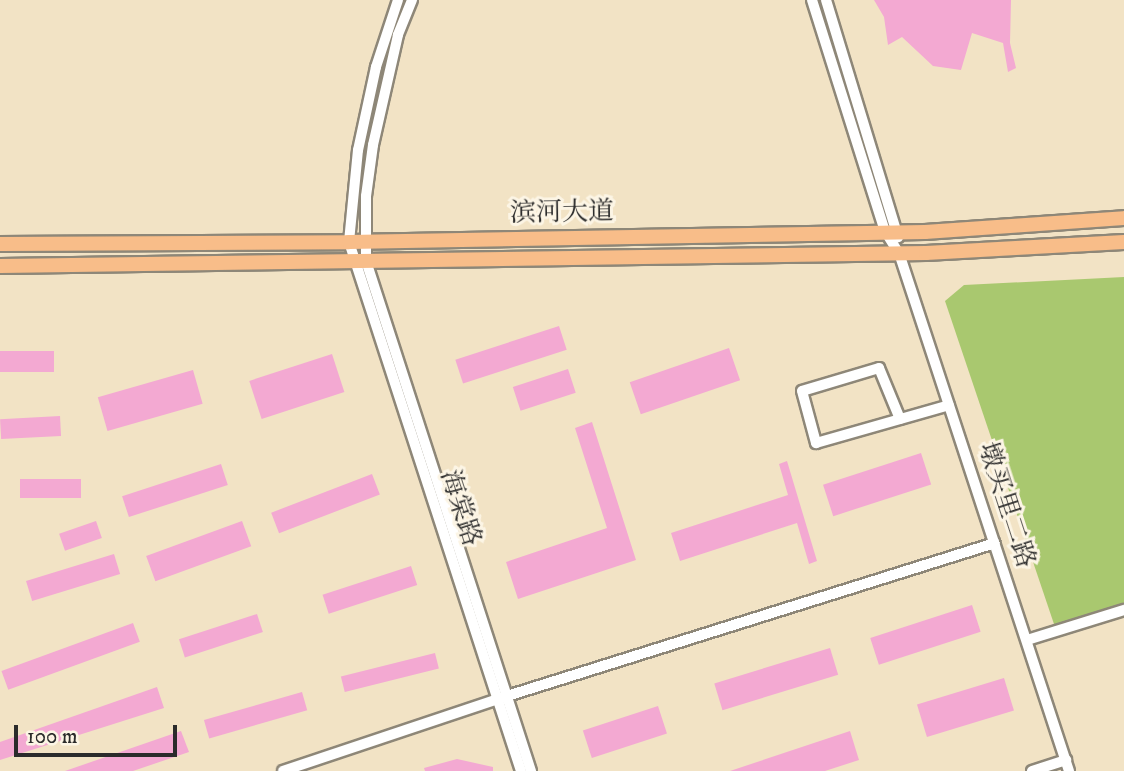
<!DOCTYPE html>
<html>
<head>
<meta charset="utf-8">
<style>
	body { margin:0 }
	#map { position:relative; width:1124px; height:771px; overflow:hidden; background:#f2e3c5; font-family:"IM FELL DW Pica","Noto Serif SC",serif }
	div>[style] { position:absolute }
	.green>* { inset:0; background:#a9c86f }
	.building>* { inset:0; background:#f3a9d2; transform-origin:0 0 }
	.roads { filter:drop-shadow(2px 0 #8e8778) drop-shadow(-2px 0 #8e8778) drop-shadow(0 2px #8e8778) drop-shadow(0 -2px #8e8778) }
	.minor>* { height:10px; margin:-5px; padding:0 5px; transform-origin:5px; border-radius:5px; background:#fff }
	.major>* { height:14px; margin:-7px; padding:0 7px; transform-origin:7px; border-radius:7px; background:#f8bd89 }
	span { translate:-50% -50%; white-space:nowrap; text-align:center; line-height:1.15; -webkit-text-stroke:6px #fcf5e5; paint-order:stroke }
	.street-label { font-size:26px; color:#2b2b2b }
	.scale { position:absolute; left:14px; top:725px; width:163px; height:32px; box-sizing:border-box; border:4px solid #2b2b2b; border-top:0; padding-left:9px; font-size:21px; line-height:24px; white-space:nowrap; color:#2b2b2b; -webkit-text-stroke:5px #fcf5e5; paint-order:stroke }
</style>
</head>
<body>
<div id="map">
	<div class="green">
		<i style="clip-path:polygon(1124px 277px,1124px 610px,1056px 630px,945px 301px,964px 285px)"></i>
	</div>
	<div class="building">
		<i style="clip-path:polygon(874px 0,1011px 0,1010px 43px,1016px 68px,1008px 72px,1003px 43px,972px 33px,961px 70px,933px 66px,902px 37px,888px 45px,884px 17px)"></i>
		<i style="left:559px;top:326px;width:25px;height:109px;rotate:72deg"></i>
		<i style="left:729px;top:348px;width:34px;height:105px;rotate:71deg"></i>
		<i style="left:0;top:351px;width:54px;height:21px"></i>
		<i style="left:332px;top:354px;width:40px;height:87px;rotate:72deg"></i>
		<i style="left:568px;top:369px;width:25px;height:58px;rotate:72deg"></i>
		<i style="left:193px;top:370px;width:35px;height:99px;rotate:74deg"></i>
		<i style="left:60px;top:416px;width:20px;height:60px;rotate:87deg"></i>
		<i style="clip-path:polygon(592px 422px,636px 560px,518px 599px,506px 562px,607px 528px,575px 428px)"></i>
		<i style="left:921px;top:453px;width:33px;height:103px;rotate:72deg"></i>
		<i style="clip-path:polygon(787px 461px,817px 561px,809px 564px,797px 523px,680px 561px,671px 533px,788px 495px,779px 464px)"></i>
		<i style="left:221px;top:464px;width:22px;height:104px;rotate:72deg"></i>
		<i style="left:372px;top:474px;width:22px;height:108px;rotate:69deg"></i>
		<i style="left:81px;top:479px;width:19px;height:61px;rotate:90deg"></i>
		<i style="left:96px;top:521px;width:18px;height:39px;rotate:71deg"></i>
		<i style="left:242px;top:521px;width:27px;height:102px;rotate:70deg"></i>
		<i style="left:114px;top:554px;width:21px;height:92px;rotate:73deg"></i>
		<i style="left:411px;top:566px;width:20px;height:93px;rotate:72deg"></i>
		<i style="left:972px;top:605px;width:28px;height:107px;rotate:72deg"></i>
		<i style="left:257px;top:614px;width:19px;height:82px;rotate:72deg"></i>
		<i style="left:133px;top:623px;width:20px;height:140px;rotate:70deg"></i>
		<i style="left:830px;top:648px;width:28px;height:121px;rotate:73deg"></i>
		<i style="left:435px;top:653px;width:16px;height:97px;rotate:76deg"></i>
		<i style="left:1004px;top:678px;width:34px;height:91px;rotate:73deg"></i>
		<i style="clip-path:polygon(157px 687px,164px 708px,0 760px,0 742px)"></i>
		<i style="left:302px;top:692px;width:19px;height:102px;rotate:74deg"></i>
		<i style="left:658px;top:706px;width:29px;height:79px;rotate:72deg"></i>
		<i style="clip-path:polygon(181px 731px,189px 752px,133px 771px,65px 771px)"></i>
		<i style="clip-path:polygon(850px 731px,859px 760px,825px 771px,730px 771px)"></i>
		<i style="clip-path:polygon(457px 759px,493px 767px,493px 771px,425px 771px,424px 768px)"></i>
	</div>
	<div class="roads">
		<div class="minor">
			<i style="left:398px;top:0;width:71px;rotate:108.2deg"></i>
			<i style="left:376px;top:67px;width:85px;rotate:102.2deg"></i>
			<i style="left:358px;top:150px;width:92px;rotate:95.6deg"></i>
			<i style="left:349px;top:242px;width:556px;rotate:71.99deg"></i>
			<i style="left:412px;top:0;width:38px;rotate:112deg"></i>
			<i style="left:398px;top:35px;width:113px;rotate:102.8deg"></i>
			<i style="left:373px;top:145px;width:51px;rotate:97.8deg"></i>
			<i style="left:366px;top:196px;width:65px;rotate:90deg"></i>
			<i style="left:366px;top:261px;width:536px;rotate:72.07deg"></i>
			<i style="left:812px;top:0;width:242px;rotate:72.5deg"></i>
			<i style="left:885px;top:231px;width:26px;rotate:58deg"></i>
			<i style="left:899px;top:253px;width:545px;rotate:71.83deg"></i>
			<i style="left:826px;top:0;width:248px;rotate:73.1deg"></i>
			<i style="left:900px;top:419px;width:55px;rotate:-112.4deg"></i>
			<i style="left:879px;top:368px;width:80px;rotate:163.4deg"></i>
			<i style="left:802px;top:391px;width:54px;rotate:74.9deg"></i>
			<i style="left:816px;top:443px;width:138px;rotate:-15.9deg"></i>
			<i style="left:1027px;top:640px;width:102px;rotate:-17.2deg"></i>
			<i style="left:283px;top:771px;width:236px;rotate:-18.5deg"></i>
			<i style="left:507px;top:696px;width:511px;rotate:-17.41deg"></i>
			<i style="left:1032px;top:771px;width:36px;rotate:-18deg"></i>
		</div>
		<div class="major">
			<i style="left:0;top:244px;width:349px;rotate:-0.3deg"></i>
			<i style="left:349px;top:242px;width:576px;rotate:-0.99deg"></i>
			<i style="left:925px;top:232px;width:199px;rotate:-4deg"></i>
			<i style="left:0;top:266px;width:926px;rotate:-0.8deg"></i>
			<i style="left:926px;top:253px;width:198px;rotate:-3.2deg"></i>
		</div>
	</div>
	<div class="street-label">
		<span style="left:562px;top:213px;rotate:-1deg">滨河大道</span>
		<span style="left:1006px;top:505px;rotate:72deg">墩买里二路</span>
		<span style="left:460px;top:508px;rotate:72deg">海棠路</span>
	</div>
	<div class="scale">100 m</div>
</div>
</body>
</html>
